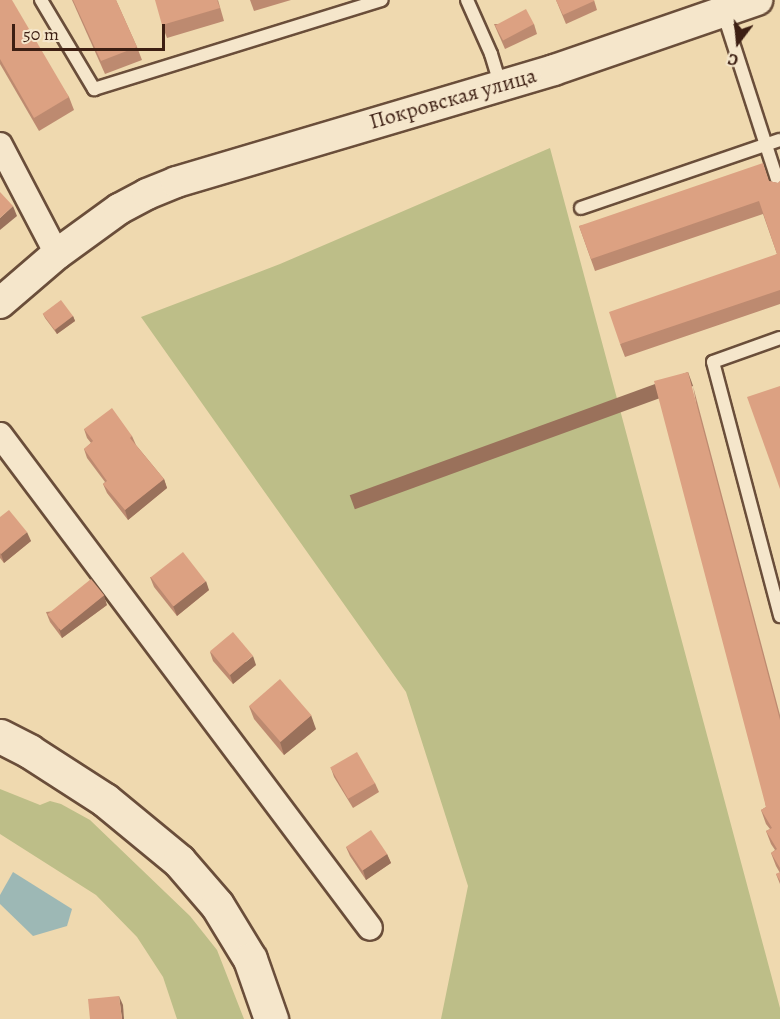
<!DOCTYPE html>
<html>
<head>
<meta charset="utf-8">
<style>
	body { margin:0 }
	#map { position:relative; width:780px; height:1019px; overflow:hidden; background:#efd9af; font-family:Alegreya,serif }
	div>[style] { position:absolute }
	.green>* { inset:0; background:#bdbe88 }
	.water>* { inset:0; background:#9db8b5 }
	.roads { filter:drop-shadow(2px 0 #6a4e3a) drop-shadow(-2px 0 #6a4e3a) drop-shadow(0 2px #6a4e3a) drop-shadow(0 -2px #6a4e3a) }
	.service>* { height:12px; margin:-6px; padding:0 6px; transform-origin:6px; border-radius:6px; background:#f5e6cb }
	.minor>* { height:24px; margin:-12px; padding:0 12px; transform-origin:12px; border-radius:12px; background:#f5e6cb }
	.tertiary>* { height:30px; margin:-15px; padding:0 15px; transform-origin:15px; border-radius:15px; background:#f5e6cb }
	.secondary>* { height:33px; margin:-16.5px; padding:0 16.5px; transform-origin:16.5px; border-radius:16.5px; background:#f5e6cb }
	.wall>* { inset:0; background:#bd8a70 }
	.shaded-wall>* { inset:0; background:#9a715b; transform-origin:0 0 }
	.building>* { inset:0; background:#dca182; transform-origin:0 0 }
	span { translate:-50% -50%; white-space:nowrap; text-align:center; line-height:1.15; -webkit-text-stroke:5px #f5e6cb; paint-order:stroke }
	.street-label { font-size:22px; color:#3d1f13 }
	.north { position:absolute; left:708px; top:12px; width:60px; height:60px; -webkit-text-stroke:4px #f5e6cb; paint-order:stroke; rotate:196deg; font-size:16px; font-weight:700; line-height:24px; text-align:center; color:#3d1f13 }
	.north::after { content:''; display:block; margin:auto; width:21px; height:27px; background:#3d1f13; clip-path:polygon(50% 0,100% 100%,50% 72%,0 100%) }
	.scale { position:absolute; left:12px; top:24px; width:153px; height:27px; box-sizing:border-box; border:3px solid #3d1f13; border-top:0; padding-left:8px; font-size:18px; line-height:21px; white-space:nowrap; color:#3d1f13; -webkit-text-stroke:4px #f5e6cb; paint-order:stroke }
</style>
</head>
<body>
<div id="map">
	<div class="green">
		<i style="clip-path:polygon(550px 148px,780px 1008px,780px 1019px,441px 1019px,468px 886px,406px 692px,141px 317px,280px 264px)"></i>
		<i style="clip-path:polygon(0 789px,40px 805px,50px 801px,61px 804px,90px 820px,190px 916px,217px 950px,244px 1019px,177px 1019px,163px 977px,137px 937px,96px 895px,0 834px)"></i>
	</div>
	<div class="water">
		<i style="clip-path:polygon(13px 872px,72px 909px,67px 926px,33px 936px,0 904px,0 895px)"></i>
	</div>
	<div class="roads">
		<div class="service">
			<i style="left:41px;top:0;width:104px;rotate:59.2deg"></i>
			<i style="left:94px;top:89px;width:301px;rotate:-17.2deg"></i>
			<i style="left:467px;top:0;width:59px;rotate:66deg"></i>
			<i style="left:491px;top:54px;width:31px;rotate:73deg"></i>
			<i style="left:723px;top:12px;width:185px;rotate:72.1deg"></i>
			<i style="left:581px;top:208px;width:210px;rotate:-18.9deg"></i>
			<i style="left:780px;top:338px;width:71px;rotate:160.3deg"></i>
			<i style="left:713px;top:362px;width:263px;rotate:75.2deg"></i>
		</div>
		<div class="minor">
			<i style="left:0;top:145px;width:123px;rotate:62.4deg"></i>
			<i style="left:0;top:435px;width:616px;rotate:53.11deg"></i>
		</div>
		<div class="tertiary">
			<i style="left:0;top:303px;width:75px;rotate:-40.7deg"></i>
			<i style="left:57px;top:254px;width:77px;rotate:-36deg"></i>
			<i style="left:119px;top:209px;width:32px;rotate:-28deg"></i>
			<i style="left:147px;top:194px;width:31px;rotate:-22deg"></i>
			<i style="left:176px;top:182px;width:394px;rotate:-16.5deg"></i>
			<i style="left:554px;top:70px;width:215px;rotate:-19deg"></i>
		</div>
		<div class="secondary">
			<i style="left:0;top:736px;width:33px;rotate:27deg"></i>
			<i style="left:29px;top:751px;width:90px;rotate:32.8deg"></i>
			<i style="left:105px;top:800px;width:96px;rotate:39.5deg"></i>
			<i style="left:179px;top:861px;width:58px;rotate:49.2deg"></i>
			<i style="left:217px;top:905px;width:63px;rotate:58.6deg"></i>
			<i style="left:250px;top:959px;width:64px;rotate:70.7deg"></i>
		</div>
	</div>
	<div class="wall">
		<i style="clip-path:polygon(0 0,69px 97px,74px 110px,39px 131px,0 64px)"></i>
		<i style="clip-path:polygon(72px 0,116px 0,137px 47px,142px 60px,105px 74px)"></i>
		<i style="clip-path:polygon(218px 0,224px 21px,167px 38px,162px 25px)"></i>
		<i style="clip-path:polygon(250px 0,291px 0,254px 11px)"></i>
		<i style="clip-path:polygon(556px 0,594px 0,597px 10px,566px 24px)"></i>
		<i style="clip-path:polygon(494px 24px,534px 24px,537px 34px,505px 49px)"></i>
		<i style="clip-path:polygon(769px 181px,778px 183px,780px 181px,780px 304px,625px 357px,620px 344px,777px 254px,763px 214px,595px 271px,579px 226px)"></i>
		<i style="clip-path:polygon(43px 314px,73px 316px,75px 321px,57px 334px,45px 318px)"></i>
		<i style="clip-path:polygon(693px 386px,780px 715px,780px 884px,776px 874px,780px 873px,776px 866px,771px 853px,775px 850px,771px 844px,766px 831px,770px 829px,766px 824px,761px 810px,766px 807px)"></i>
		<i style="clip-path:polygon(84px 429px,132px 436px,136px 445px,164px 479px,167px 488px,128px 520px,107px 493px,103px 484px,105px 482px,87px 458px,84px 449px,91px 443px,87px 438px)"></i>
		<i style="clip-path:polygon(0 517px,31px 541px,4px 563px,0 558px)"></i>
		<i style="clip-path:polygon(150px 577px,209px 590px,177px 616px,154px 587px)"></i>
		<i style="clip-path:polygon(107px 605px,62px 638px,50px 622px,46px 612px)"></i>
		<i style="clip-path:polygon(210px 652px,256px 665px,233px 684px,213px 661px)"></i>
		<i style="clip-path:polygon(249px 706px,316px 729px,284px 755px,254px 719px)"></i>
		<i style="clip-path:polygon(331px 768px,375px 783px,379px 792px,353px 808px,334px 777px)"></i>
		<i style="clip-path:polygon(346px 847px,387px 854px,391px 863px,366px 880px,350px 856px)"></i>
	</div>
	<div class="shaded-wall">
		<i style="clip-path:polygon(13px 206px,17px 216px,0 230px,0 218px)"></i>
		<i style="clip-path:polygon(73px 316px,75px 321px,57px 334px,55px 330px)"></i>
		<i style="left:688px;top:372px;width:15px;height:360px;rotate:70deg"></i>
		<i style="clip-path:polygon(164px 479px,167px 488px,128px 520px,125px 510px)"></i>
		<i style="clip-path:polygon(27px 532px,31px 541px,4px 563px,1px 554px)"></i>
		<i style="clip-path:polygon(206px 581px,209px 590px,177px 616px,173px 606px)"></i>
		<i style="clip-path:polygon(104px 595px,107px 605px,62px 638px,59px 629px)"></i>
		<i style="clip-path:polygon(253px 656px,256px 665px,233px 684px,230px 675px)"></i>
		<i style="clip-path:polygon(311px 715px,316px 729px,284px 755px,280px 742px)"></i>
		<i style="clip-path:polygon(387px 854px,391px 863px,366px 880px,363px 870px)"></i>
		<i style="clip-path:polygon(119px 996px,123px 1005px,124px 1019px,122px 1019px)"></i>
	</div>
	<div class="building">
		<i style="clip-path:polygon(0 0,12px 0,69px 97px,34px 118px,0 59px)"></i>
		<i style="clip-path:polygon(73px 0,116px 0,137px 47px,101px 61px)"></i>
		<i style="clip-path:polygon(155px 0,217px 0,220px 8px,162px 25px)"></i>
		<i style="clip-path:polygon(556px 0,594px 0,594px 1px,563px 15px)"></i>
		<i style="left:526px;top:9px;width:17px;height:35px;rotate:62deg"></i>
		<i style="clip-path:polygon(763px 163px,769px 181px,778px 183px,780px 181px,780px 290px,620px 344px,609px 312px,777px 254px,759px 201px,591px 259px,579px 226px)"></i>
		<i style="clip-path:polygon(0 192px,13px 206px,0 218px)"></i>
		<i style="left:61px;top:300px;width:20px;height:23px;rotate:53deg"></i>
		<i style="clip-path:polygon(688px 372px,780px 720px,780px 868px,771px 853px,777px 849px,766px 831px,772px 828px,761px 810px,766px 807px,654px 381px)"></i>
		<i style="clip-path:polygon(780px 386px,780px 489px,747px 397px)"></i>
		<i style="clip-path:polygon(112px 408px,132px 436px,130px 438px,164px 479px,125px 510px,103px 484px,107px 481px,84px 449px,93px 441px,84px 429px)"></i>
		<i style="clip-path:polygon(9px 510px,27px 532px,1px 554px,0 553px,0 517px)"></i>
		<i style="left:183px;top:552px;width:37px;height:41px;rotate:52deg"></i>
		<i style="left:91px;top:579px;width:21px;height:56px;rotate:51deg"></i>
		<i style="left:233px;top:632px;width:31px;height:30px;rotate:50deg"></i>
		<i style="left:280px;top:679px;width:48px;height:41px;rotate:49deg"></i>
		<i style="left:357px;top:752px;width:36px;height:31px;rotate:60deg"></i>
		<i style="left:371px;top:830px;width:29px;height:30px;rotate:56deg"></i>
		<i style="clip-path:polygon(780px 872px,780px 881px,776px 874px)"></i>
		<i style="clip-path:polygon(119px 996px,122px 1019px,90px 1019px,88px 999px)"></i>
	</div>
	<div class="street-label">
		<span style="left:453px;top:99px;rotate:-16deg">Покровская улица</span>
	</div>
	<div class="north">С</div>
	<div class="scale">50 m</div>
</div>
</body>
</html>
